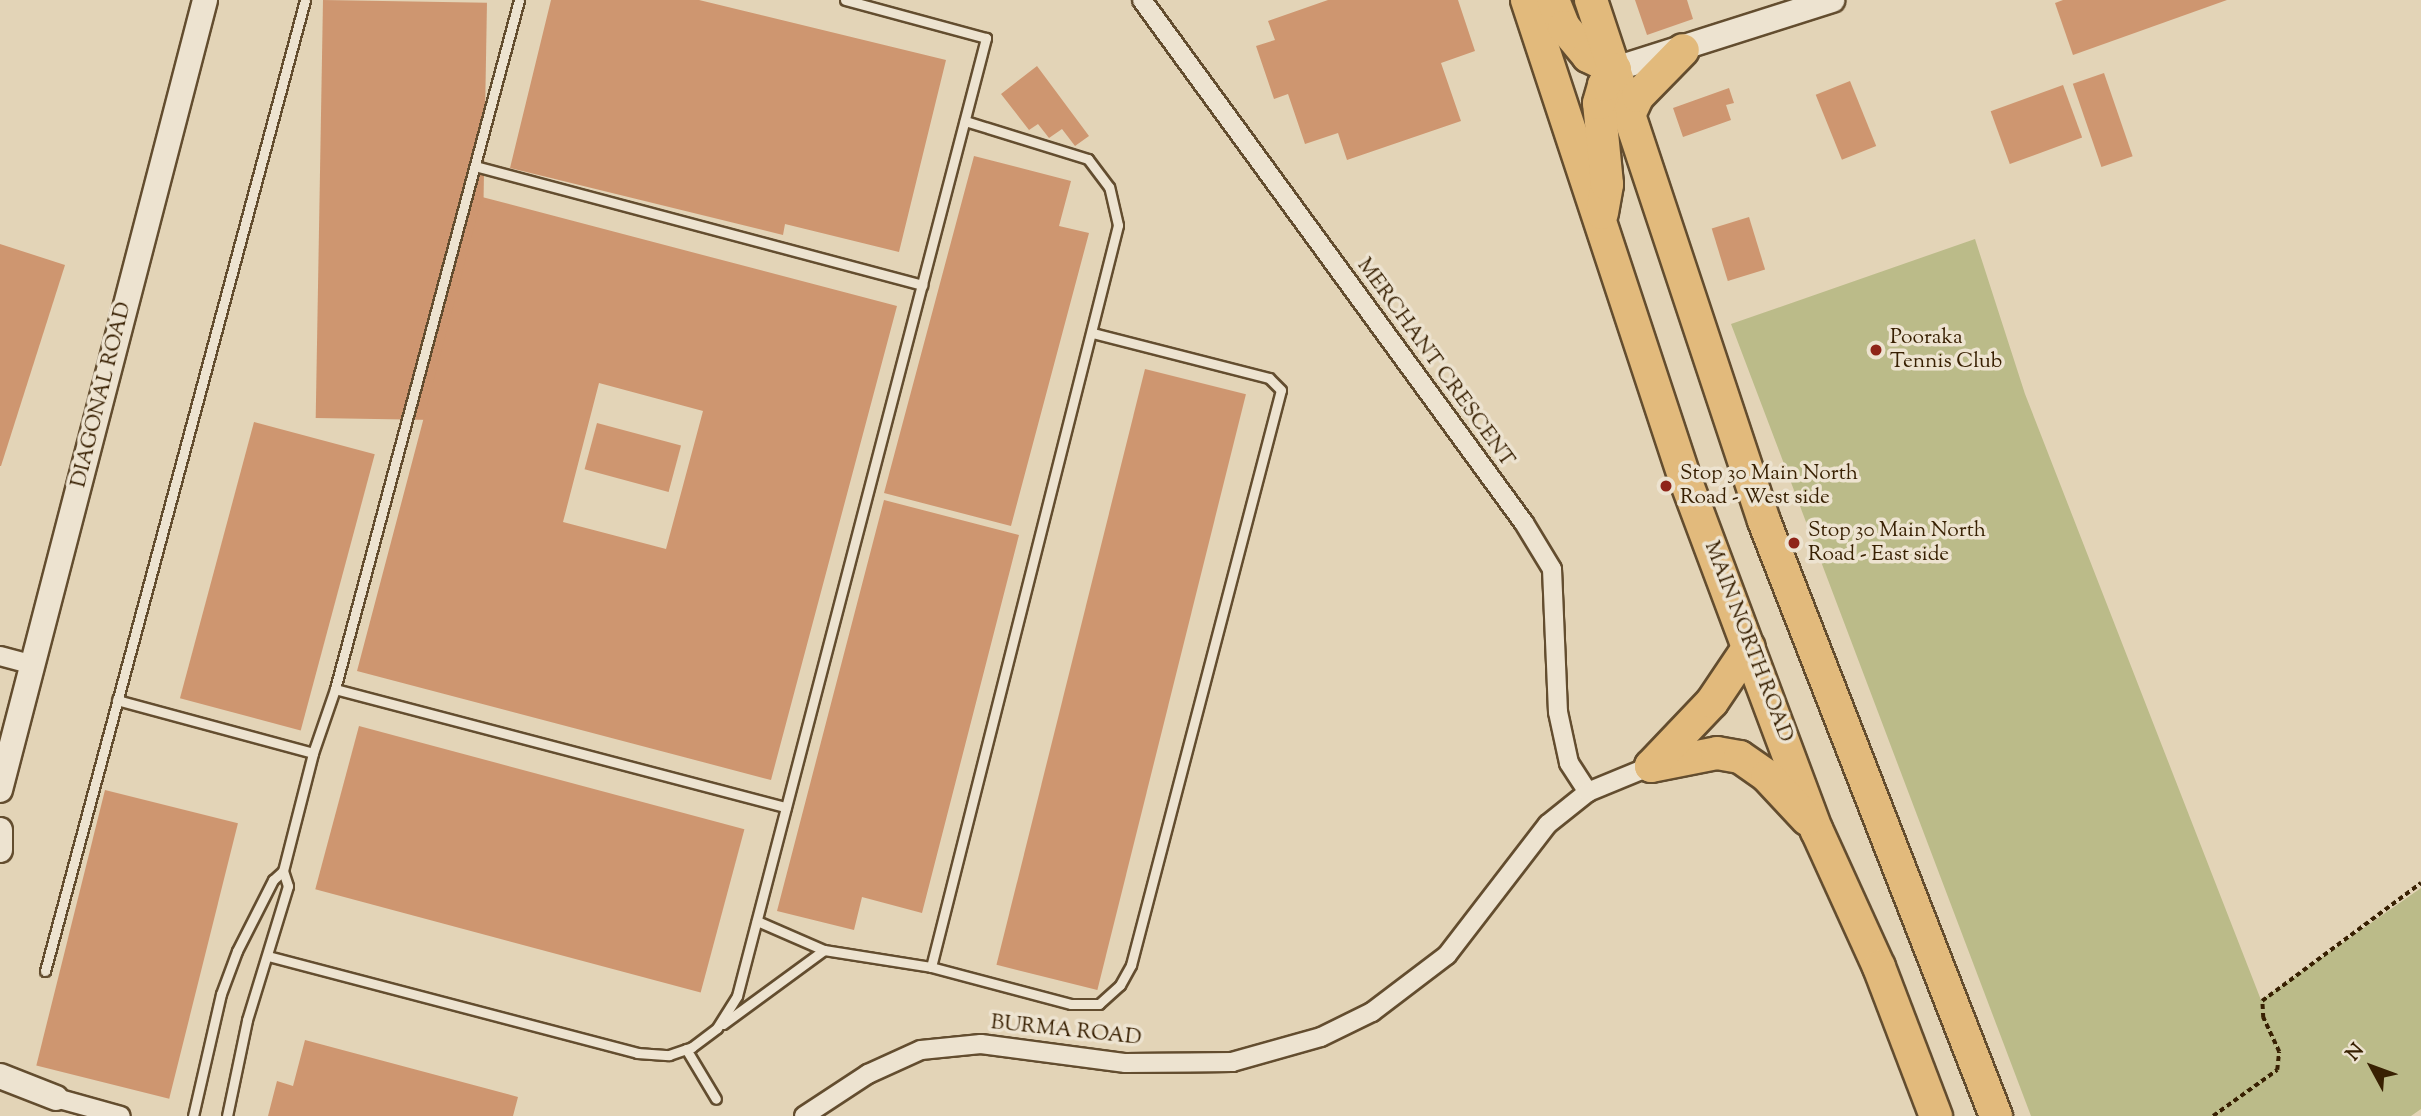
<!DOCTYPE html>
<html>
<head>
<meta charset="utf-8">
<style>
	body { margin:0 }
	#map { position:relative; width:2421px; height:1116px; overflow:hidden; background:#e3d4b7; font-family:"Sorts Mill Goudy",serif }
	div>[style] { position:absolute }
	.green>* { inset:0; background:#bbbb89 }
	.building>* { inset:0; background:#ce9670; transform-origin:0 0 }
	.path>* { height:3.5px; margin-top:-1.75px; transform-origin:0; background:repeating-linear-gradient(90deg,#382002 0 5px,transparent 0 8.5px) }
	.roads { filter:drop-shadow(2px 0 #634d2f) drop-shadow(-2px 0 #634d2f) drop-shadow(0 2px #634d2f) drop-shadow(0 -2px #634d2f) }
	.lane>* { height:9px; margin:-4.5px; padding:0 4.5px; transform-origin:4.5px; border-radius:4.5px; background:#ede3d0 }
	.street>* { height:18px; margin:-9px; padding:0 9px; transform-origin:9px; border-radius:9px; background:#ede3d0 }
	.secondary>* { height:24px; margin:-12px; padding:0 12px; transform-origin:12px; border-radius:12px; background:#ede3d0 }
	.highway>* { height:32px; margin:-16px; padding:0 16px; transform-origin:16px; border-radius:16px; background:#e2ba7c }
	.dots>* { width:19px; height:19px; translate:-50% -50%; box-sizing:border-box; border:4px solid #ede3d0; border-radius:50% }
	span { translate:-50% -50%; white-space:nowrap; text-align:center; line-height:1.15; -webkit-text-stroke:7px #ede3d0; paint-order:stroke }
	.poi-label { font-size:21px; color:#382002 }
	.left { translate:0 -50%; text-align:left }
	.street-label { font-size:21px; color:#382002 }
	.north { position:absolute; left:2337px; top:1032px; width:70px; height:70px; -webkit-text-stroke:5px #ede3d0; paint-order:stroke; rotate:311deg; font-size:19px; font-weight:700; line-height:28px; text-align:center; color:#382002 }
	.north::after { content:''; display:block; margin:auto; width:24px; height:32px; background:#382002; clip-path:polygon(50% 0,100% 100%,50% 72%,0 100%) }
</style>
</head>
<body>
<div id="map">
	<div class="green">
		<i style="clip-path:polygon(1975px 239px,2025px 394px,2261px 1000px,2421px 888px,2421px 1109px,2411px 1116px,2031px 1116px,1731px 324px)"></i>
	</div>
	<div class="building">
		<i style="left:323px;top:0;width:164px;height:418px;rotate:1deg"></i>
		<i style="clip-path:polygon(551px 0,699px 0,946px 60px,899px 252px,785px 224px,783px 235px,510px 168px)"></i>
		<i style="clip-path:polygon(1328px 0,1458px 0,1475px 51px,1441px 63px,1461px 121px,1347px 160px,1338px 133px,1305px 144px,1288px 94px,1274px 99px,1256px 46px,1275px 40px,1268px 21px)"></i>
		<i style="clip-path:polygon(1635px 0,1687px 0,1693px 19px,1647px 35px)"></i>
		<i style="clip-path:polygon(2063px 0,2227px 0,2073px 55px,2055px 3px)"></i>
		<i style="clip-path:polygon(1037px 66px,1089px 136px,1075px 146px,1062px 129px,1049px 138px,1038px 124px,1029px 130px,1001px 94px)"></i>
		<i style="left:2104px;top:73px;width:88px;height:33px;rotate:71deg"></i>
		<i style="left:1850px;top:81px;width:70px;height:37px;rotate:68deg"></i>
		<i style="left:2063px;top:85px;width:56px;height:77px;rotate:70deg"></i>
		<i style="clip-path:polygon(1729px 88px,1734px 103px,1726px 105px,1731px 120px,1683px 137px,1673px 108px)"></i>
		<i style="clip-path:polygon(974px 156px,1071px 181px,1059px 226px,1089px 233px,1011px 526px,884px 493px)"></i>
		<i style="clip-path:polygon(evenodd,482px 197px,897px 306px,771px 780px,357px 671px,482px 197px,599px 383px,703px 411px,666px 549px,563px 522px,599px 383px)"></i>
		<i style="left:1749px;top:217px;width:55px;height:39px;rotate:73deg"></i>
		<i style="clip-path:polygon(0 244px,65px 265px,1px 466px,0 466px)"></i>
		<i style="left:1145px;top:369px;width:104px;height:614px;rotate:14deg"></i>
		<i style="left:254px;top:422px;width:125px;height:286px;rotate:15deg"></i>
		<i style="left:597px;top:423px;width:87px;height:48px;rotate:15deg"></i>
		<i style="clip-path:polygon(884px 500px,1019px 535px,922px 913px,862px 897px,854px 930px,777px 911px)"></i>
		<i style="left:359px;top:726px;width:399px;height:169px;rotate:15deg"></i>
		<i style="left:105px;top:790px;width:137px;height:284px;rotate:14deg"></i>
		<i style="clip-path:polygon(305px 1040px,518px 1097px,513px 1116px,268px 1116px,277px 1081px,293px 1086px)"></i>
	</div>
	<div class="path">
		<i style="left:2213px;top:1116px;width:79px;rotate:-35.7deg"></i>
		<i style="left:2277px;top:1070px;width:18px;rotate:-84deg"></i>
		<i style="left:2279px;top:1052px;width:38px;rotate:-115deg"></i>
		<i style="left:2263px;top:1018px;width:17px;rotate:-93deg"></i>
		<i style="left:2262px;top:1001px;width:198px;rotate:-36.6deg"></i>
	</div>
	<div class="roads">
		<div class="lane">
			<i style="left:475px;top:166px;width:463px;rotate:14.9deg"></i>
			<i style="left:335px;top:689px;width:466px;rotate:14.7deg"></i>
			<i style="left:117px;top:700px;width:203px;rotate:15.1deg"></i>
			<i style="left:757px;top:921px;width:73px;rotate:23.4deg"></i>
			<i style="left:268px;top:956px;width:382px;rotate:14.7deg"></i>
			<i style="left:637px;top:1053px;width:32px;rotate:4deg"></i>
			<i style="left:669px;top:1055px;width:24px;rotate:-19deg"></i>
			<i style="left:692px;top:1047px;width:31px;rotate:-37deg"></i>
			<i style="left:717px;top:1028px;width:38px;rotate:-58deg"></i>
			<i style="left:737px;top:996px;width:990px;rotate:-75.43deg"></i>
			<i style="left:986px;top:38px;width:146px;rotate:-164.9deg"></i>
			<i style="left:931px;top:967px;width:765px;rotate:-75.85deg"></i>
			<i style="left:1118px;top:225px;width:39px;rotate:-103deg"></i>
			<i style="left:1109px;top:187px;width:35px;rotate:-127deg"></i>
			<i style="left:1088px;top:159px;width:129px;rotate:-162.8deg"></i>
			<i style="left:45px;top:971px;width:1005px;rotate:-75.01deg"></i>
			<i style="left:723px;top:1024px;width:125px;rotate:-36.2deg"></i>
			<i style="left:824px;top:950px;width:108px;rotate:9deg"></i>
			<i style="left:931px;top:967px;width:145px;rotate:14.8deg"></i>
			<i style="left:1071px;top:1004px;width:28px"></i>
			<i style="left:1099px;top:1004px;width:28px;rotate:-42deg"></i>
			<i style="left:1120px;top:985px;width:23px;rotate:-61deg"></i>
			<i style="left:1131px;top:965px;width:594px;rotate:-75.38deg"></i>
			<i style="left:1281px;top:390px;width:17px;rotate:-135deg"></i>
			<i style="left:1269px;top:378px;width:183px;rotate:-165.7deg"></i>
			<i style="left:686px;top:1049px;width:58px;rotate:59deg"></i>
			<i style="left:193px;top:1116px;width:125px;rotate:-77.1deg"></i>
			<i style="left:221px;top:994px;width:46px;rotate:-69.6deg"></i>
			<i style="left:237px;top:951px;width:80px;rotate:-63.1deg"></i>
			<i style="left:273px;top:880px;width:13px;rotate:-42deg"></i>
			<i style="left:227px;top:1116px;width:98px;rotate:-78.2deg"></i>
			<i style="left:247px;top:1020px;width:140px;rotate:-73deg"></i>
			<i style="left:288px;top:886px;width:16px;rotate:-108deg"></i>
			<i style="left:283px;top:871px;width:122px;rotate:-75.7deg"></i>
			<i style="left:313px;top:753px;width:68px;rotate:-71deg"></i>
			<i style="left:335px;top:689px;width:713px;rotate:-75.05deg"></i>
		</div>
		<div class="street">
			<i style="left:1142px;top:0;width:648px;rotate:53.86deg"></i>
			<i style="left:1524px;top:523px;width:54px;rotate:58.7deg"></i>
			<i style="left:1552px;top:569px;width:143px;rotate:87.6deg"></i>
			<i style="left:1558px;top:712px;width:52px;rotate:77.8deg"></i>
			<i style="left:1569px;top:763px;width:35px;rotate:57deg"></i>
			<i style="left:0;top:656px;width:34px;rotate:15deg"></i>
			<i style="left:56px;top:1098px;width:67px;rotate:15.5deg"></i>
			<i style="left:804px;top:1116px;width:77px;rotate:-33.3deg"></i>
			<i style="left:868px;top:1074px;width:58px;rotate:-24.4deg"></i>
			<i style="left:921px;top:1050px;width:60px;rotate:-5.7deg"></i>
			<i style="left:981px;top:1044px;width:146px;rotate:7.5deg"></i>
			<i style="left:1126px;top:1063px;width:106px;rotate:-0.5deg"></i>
			<i style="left:1232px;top:1062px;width:92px;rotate:-15.7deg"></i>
			<i style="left:1321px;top:1037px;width:57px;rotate:-26.1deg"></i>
			<i style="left:1372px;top:1012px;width:94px;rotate:-37.2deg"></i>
			<i style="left:1447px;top:955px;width:165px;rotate:-52.4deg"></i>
			<i style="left:1548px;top:824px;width:51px;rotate:-38.7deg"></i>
			<i style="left:1588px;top:792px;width:68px;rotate:-22.4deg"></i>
		</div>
		<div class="secondary">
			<i style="left:1615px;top:69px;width:228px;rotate:-17.6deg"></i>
			<i style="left:0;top:790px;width:816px;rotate:-75.45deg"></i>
			<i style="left:0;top:830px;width:20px;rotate:90deg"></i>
			<i style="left:0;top:1076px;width:60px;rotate:21.4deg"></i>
		</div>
		<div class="highway">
			<i style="left:1527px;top:0;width:501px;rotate:71.75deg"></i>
			<i style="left:1684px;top:476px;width:379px;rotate:69.5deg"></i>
			<i style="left:1817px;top:831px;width:149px;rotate:65.5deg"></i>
			<i style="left:1879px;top:967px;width:160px;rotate:69.1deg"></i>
			<i style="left:1553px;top:0;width:29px;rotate:68deg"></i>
			<i style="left:1564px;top:27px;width:38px;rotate:50deg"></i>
			<i style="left:1588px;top:56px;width:30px;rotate:26deg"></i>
			<i style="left:1591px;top:0;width:549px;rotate:71.63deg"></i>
			<i style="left:1764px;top:521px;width:639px;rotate:68.7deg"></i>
			<i style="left:1629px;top:115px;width:21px;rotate:-65deg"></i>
			<i style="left:1638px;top:96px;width:64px;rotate:-45.6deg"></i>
			<i style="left:1602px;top:213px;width:29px;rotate:-80deg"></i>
			<i style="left:1607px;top:184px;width:81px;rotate:-95.6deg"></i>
			<i style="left:1599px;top:103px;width:19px;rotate:-74deg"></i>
			<i style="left:1604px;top:85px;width:19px;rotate:-55deg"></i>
			<i style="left:1651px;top:766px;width:67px;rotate:-11.1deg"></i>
			<i style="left:1717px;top:753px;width:23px;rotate:10deg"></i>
			<i style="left:1740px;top:757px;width:33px;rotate:35deg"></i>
			<i style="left:1767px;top:776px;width:59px;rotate:47.1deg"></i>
			<i style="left:1651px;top:766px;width:88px;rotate:-46.4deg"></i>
			<i style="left:1712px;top:702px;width:66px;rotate:-56.1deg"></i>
		</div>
	</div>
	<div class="dots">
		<i style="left:1876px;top:350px;background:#8f2418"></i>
		<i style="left:1666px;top:486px;background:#8f2418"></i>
		<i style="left:1794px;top:543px;background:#8f2418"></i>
	</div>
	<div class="poi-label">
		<span class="left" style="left:1890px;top:350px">Pooraka<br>Tennis Club</span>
		<span class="left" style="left:1680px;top:486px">Stop 30 Main North<br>Road - West side</span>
		<span class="left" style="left:1808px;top:543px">Stop 30 Main North<br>Road - East side</span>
	</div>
	<div class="street-label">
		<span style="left:1435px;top:363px;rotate:54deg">MERCHANT CRESCENT</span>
		<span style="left:102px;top:395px;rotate:-76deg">DIAGONAL ROAD</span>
		<span style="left:1748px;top:642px;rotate:69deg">MAIN NORTH ROAD</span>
		<span style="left:1066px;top:1031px;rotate:6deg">BURMA ROAD</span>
	</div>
	<div class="north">N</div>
</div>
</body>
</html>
